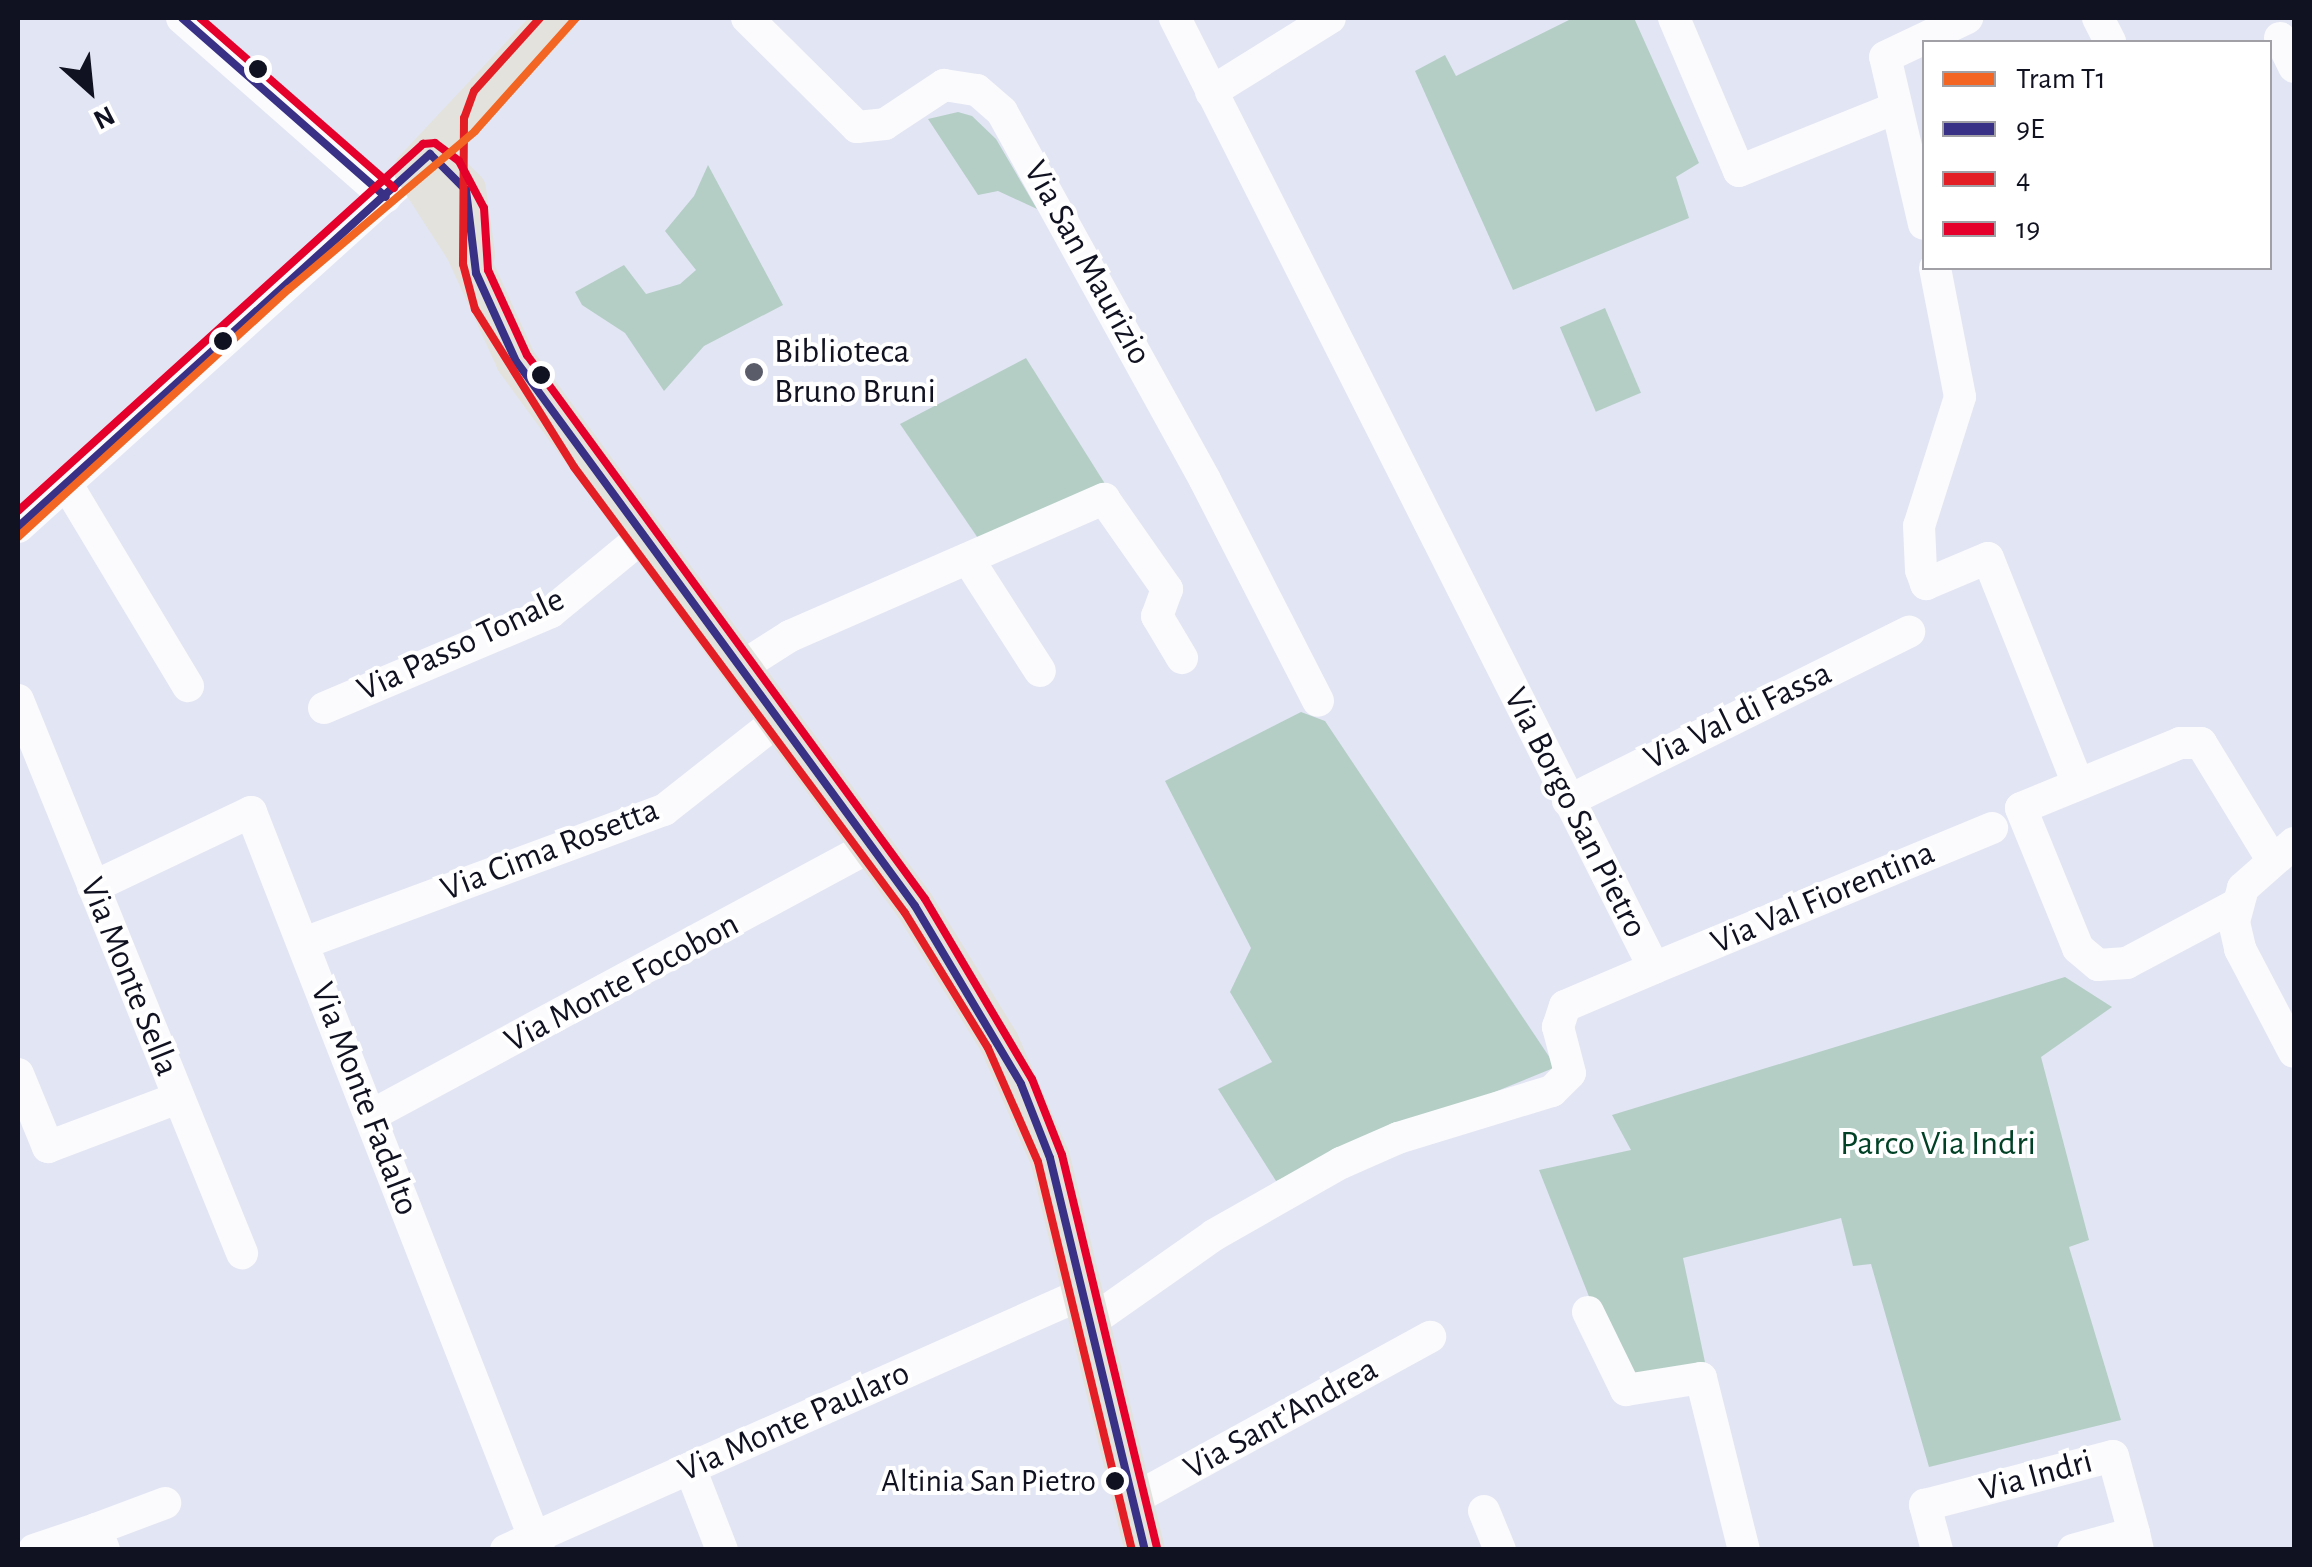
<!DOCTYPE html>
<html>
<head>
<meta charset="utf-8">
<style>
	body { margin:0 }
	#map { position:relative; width:2312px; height:1567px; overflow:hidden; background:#e2e5f3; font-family:"Alegreya Sans",sans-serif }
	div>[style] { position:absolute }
	.green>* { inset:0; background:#b4cec6; transform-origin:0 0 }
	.minor>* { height:32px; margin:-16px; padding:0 16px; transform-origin:16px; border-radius:16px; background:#fbfbfd }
	.major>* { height:40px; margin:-20px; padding:0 20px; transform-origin:20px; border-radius:20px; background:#e3e2dc }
	.bus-1>* { height:8px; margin:-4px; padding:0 4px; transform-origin:4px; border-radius:4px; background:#393185 }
	.bus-2>* { height:8px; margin:-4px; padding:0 4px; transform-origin:4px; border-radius:4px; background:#e31e24 }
	.bus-3>* { height:8px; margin:-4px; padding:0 4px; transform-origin:4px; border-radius:4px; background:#e4002b }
	.tram-1>* { height:8px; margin:-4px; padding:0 4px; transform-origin:4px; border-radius:4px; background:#f26522 }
	.dots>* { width:28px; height:28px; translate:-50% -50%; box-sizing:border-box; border:5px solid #fff; border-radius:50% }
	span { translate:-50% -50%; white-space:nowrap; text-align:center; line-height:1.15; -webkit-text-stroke:8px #fff; paint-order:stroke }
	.bus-label { font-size:32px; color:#111221 }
	.right { translate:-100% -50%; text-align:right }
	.street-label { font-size:35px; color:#111221 }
	.poi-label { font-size:35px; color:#111221 }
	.left { translate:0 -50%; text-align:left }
	.park-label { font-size:35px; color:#014227 }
	.frame { position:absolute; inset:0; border:20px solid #111221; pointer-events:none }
	.legend { position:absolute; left:1922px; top:40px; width:350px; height:230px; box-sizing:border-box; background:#fff; border:2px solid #a0a0a6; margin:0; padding:12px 18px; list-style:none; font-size:30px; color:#111221 }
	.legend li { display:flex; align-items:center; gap:20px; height:50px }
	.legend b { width:50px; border:2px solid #a0a0a6 }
	.north { position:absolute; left:40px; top:40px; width:100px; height:100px; -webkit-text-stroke:8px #fff; paint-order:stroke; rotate:153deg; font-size:28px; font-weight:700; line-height:40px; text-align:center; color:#111221 }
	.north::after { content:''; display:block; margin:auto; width:35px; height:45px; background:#111221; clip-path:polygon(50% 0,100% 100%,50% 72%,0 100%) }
</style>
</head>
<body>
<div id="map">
	<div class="green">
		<i style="clip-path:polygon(1573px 18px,1634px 18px,1699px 163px,1676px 177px,1689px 218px,1513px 290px,1415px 71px,1445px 55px,1456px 76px)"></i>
		<i style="clip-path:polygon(958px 112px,972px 116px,996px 139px,1037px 209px,998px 191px,978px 195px,928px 119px)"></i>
		<i style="clip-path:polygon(708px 165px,783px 305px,704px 346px,664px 391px,625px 333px,582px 305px,575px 292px,624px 265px,646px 294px,680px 284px,696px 270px,665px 231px,694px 196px)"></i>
		<i style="left:1605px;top:308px;width:92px;height:49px;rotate:67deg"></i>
		<i style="clip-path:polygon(1026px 358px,1107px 487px,982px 544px,900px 424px)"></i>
		<i style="clip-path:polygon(1301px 712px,1325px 721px,1556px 1067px,1276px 1181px,1218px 1089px,1272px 1062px,1230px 992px,1251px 948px,1165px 781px)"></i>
		<i style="clip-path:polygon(2065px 977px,2112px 1007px,2041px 1057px,2089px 1240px,2069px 1247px,2121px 1420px,1929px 1467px,1871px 1264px,1853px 1266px,1841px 1218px,1683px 1258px,1706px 1367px,1626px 1390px,1539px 1170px,1631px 1150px,1612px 1115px)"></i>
	</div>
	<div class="minor">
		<i style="left:182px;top:18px;width:271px;rotate:41.3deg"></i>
		<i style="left:747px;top:18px;width:155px;rotate:44.7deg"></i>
		<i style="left:857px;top:127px;width:28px;rotate:-6deg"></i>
		<i style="left:885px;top:124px;width:71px;rotate:-33.5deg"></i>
		<i style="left:944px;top:85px;width:33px;rotate:9deg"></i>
		<i style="left:977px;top:90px;width:33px;rotate:41deg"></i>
		<i style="left:1002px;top:112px;width:420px;rotate:61.1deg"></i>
		<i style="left:1205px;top:480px;width:248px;rotate:62.9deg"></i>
		<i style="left:1674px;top:18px;width:166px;rotate:67deg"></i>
		<i style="left:1739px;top:171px;width:169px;rotate:-21.9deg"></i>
		<i style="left:2098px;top:18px;width:27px;rotate:63deg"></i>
		<i style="left:2280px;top:38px;width:32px;rotate:64deg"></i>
		<i style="left:1211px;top:92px;width:140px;rotate:-31.9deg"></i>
		<i style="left:1924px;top:224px;width:171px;rotate:-103.1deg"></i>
		<i style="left:1885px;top:57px;width:91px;rotate:-25.4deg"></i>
		<i style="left:1935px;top:268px;width:131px;rotate:79deg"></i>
		<i style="left:1960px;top:397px;width:135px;rotate:107.6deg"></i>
		<i style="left:1919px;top:526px;width:44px;rotate:87.4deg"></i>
		<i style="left:1921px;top:570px;width:15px;rotate:70deg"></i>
		<i style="left:1926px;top:584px;width:67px;rotate:-22.8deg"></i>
		<i style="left:1988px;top:558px;width:243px;rotate:68.3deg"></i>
		<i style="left:66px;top:483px;width:237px;rotate:59deg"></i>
		<i style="left:18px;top:527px;width:533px;rotate:-42.04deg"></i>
		<i style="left:968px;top:559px;width:133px;rotate:57.3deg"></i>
		<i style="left:738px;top:669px;width:62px;rotate:-32.4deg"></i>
		<i style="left:790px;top:636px;width:343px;rotate:-23.6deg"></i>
		<i style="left:1104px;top:499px;width:110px;rotate:55deg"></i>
		<i style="left:1167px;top:589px;width:29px;rotate:110deg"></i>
		<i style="left:1157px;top:616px;width:49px;rotate:59.2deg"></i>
		<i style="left:18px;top:700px;width:597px;rotate:67.95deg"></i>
		<i style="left:324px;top:708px;width:246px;rotate:-22.9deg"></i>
		<i style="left:551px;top:612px;width:117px;rotate:-39.4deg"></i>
		<i style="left:1568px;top:801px;width:381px;rotate:-26.4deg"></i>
		<i style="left:2294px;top:843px;width:68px;rotate:138.6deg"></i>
		<i style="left:2243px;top:888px;width:35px;rotate:105deg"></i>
		<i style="left:2234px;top:922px;width:28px;rotate:77deg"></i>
		<i style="left:2240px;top:949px;width:116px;rotate:62.3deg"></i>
		<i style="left:93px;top:887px;width:175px;rotate:-25.4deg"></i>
		<i style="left:251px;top:812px;width:792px;rotate:68.68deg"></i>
		<i style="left:2236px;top:905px;width:123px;rotate:152deg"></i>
		<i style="left:2127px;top:963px;width:29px;rotate:176deg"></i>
		<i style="left:2098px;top:965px;width:26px;rotate:-140deg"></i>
		<i style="left:2078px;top:948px;width:151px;rotate:-112.2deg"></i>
		<i style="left:2021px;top:808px;width:172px;rotate:-22.2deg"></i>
		<i style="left:2180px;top:743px;width:21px"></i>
		<i style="left:2201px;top:743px;width:137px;rotate:58.7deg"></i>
		<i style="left:304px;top:943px;width:384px;rotate:-20.3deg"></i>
		<i style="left:664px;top:810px;width:144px;rotate:-38.2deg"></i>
		<i style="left:1654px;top:968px;width:366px;rotate:-22.5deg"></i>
		<i style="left:18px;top:1074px;width:79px;rotate:67.7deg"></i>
		<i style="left:48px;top:1147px;width:139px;rotate:-20.7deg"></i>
		<i style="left:370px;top:1116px;width:569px;rotate:-28.32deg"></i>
		<i style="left:1588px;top:1312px;width:87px;rotate:64deg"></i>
		<i style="left:1626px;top:1390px;width:76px;rotate:-9.1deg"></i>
		<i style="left:1701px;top:1378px;width:177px;rotate:76deg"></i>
		<i style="left:1089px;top:1323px;width:153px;rotate:-35.1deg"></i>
		<i style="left:1214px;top:1235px;width:146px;rotate:-29.6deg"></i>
		<i style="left:1341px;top:1163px;width:62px;rotate:-23.7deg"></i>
		<i style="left:1398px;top:1138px;width:161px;rotate:-17deg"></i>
		<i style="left:1552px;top:1091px;width:25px;rotate:-45deg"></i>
		<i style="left:1570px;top:1073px;width:48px;rotate:-104.6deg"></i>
		<i style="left:1558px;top:1027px;width:22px;rotate:-72deg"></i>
		<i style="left:1565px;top:1006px;width:97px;rotate:-23.1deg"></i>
		<i style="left:1654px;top:968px;width:1064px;rotate:-116.76deg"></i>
		<i style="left:690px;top:1468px;width:88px;rotate:68.7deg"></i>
		<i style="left:1132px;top:1500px;width:340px;rotate:-28.7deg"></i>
		<i style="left:1484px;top:1511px;width:42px;rotate:67.7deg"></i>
		<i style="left:96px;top:1529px;width:74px;rotate:-20.6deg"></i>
		<i style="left:34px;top:1550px;width:65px;rotate:-18.7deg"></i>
		<i style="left:96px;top:1529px;width:22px;rotate:69deg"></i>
		<i style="left:506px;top:1550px;width:630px;rotate:-23.96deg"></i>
		<i style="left:1937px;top:1550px;width:47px;rotate:-104.9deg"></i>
		<i style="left:1925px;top:1505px;width:194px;rotate:-14.6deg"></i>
		<i style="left:2113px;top:1456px;width:80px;rotate:74.7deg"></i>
		<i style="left:2073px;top:1550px;width:63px;rotate:-15.6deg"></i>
		<i style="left:2134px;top:1533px;width:17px;rotate:77deg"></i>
	</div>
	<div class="major">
		<i style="left:556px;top:18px;width:208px;rotate:133.1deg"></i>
		<i style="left:414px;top:170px;width:94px;rotate:57.2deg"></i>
		<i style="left:465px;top:249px;width:123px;rotate:65.5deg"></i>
		<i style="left:516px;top:361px;width:675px;rotate:53.79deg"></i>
		<i style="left:915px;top:906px;width:160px;rotate:58.3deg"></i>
		<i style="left:999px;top:1042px;width:127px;rotate:66.3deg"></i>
		<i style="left:1050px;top:1158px;width:403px;rotate:76.4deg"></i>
		<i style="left:430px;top:154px;width:51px;rotate:45deg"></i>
		<i style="left:466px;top:190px;width:65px;rotate:82deg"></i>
	</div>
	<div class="bus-1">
		<i style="left:182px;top:18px;width:271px;rotate:41.3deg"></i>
		<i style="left:430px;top:154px;width:51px;rotate:45deg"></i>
		<i style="left:466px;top:190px;width:84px;rotate:83.1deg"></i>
		<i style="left:476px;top:273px;width:97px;rotate:65.6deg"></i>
		<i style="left:516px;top:361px;width:675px;rotate:53.79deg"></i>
		<i style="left:915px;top:906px;width:207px;rotate:59.2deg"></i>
		<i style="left:1021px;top:1084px;width:79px;rotate:68.6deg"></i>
		<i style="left:1050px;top:1158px;width:403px;rotate:76.4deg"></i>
		<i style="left:18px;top:527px;width:556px;rotate:-42.16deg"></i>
	</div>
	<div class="bus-2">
		<i style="left:540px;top:18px;width:98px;rotate:132.1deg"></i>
		<i style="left:474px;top:91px;width:29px;rotate:110deg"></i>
		<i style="left:464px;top:118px;width:146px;rotate:90.4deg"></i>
		<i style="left:463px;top:264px;width:47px;rotate:75.1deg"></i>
		<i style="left:475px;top:309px;width:186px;rotate:57.9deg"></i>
		<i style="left:574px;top:467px;width:555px;rotate:53.42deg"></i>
		<i style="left:905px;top:913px;width:158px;rotate:58.4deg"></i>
		<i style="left:988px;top:1048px;width:124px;rotate:66.3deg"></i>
		<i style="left:1038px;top:1162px;width:399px;rotate:76.4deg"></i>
	</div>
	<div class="bus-3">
		<i style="left:200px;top:18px;width:258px;rotate:41.2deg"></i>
		<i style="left:18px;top:511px;width:547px;rotate:-42.18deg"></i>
		<i style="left:423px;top:144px;width:12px;rotate:-5deg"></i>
		<i style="left:435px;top:143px;width:30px;rotate:37deg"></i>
		<i style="left:459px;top:161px;width:53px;rotate:62deg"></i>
		<i style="left:484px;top:208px;width:62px;rotate:86.3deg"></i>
		<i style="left:488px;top:270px;width:94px;rotate:65.4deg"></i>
		<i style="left:527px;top:355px;width:674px;rotate:53.81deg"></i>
		<i style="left:925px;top:899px;width:209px;rotate:59.3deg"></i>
		<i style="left:1032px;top:1079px;width:82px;rotate:68.5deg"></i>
		<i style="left:1062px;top:1155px;width:403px;rotate:76.4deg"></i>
	</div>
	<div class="tram-1">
		<i style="left:18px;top:537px;width:367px;rotate:-42.5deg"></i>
		<i style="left:289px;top:289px;width:244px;rotate:-40.3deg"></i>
		<i style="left:475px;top:131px;width:152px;rotate:-48.2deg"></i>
	</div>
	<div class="dots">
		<i style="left:258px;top:69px;background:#111221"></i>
		<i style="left:223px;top:341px;background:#111221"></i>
		<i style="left:754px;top:372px;background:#5a5c6a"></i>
		<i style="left:541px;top:375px;background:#111221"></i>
		<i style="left:1115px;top:1481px;background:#111221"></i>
	</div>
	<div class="bus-label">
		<span class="right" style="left:1096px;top:1481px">Altinia San Pietro</span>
	</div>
	<div class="street-label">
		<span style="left:1087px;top:263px;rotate:61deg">Via San Maurizio</span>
		<span style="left:461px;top:645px;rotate:-25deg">Via Passo Tonale</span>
		<span style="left:1738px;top:716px;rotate:-26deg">Via Val di Fassa</span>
		<span style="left:1575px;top:813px;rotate:63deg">Via Borgo San Pietro</span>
		<span style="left:550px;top:850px;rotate:-21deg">Via Cima Rosetta</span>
		<span style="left:1823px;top:898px;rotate:-23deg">Via Val Fiorentina</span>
		<span style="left:129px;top:977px;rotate:68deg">Via Monte Sella</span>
		<span style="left:622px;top:983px;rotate:-28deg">Via Monte Focobon</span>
		<span style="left:364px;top:1099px;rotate:69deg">Via Monte Fadalto</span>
		<span style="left:1281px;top:1419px;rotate:-29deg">Via Sant'Andrea</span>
		<span style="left:794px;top:1422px;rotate:-24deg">Via Monte Paularo</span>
		<span style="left:2036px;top:1476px;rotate:-15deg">Via Indri</span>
	</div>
	<div class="poi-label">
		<span class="left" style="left:774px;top:372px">Biblioteca<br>Bruno Bruni</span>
	</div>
	<div class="park-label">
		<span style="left:1938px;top:1144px">Parco Via Indri</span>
	</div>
	<div class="frame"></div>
	<ul class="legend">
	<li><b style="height:12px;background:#f26522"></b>Tram T1</li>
	<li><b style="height:12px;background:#393185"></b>9E</li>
	<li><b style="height:12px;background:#e31e24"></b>4</li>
	<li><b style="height:12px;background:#e4002b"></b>19</li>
	</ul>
	<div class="north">N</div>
</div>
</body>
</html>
